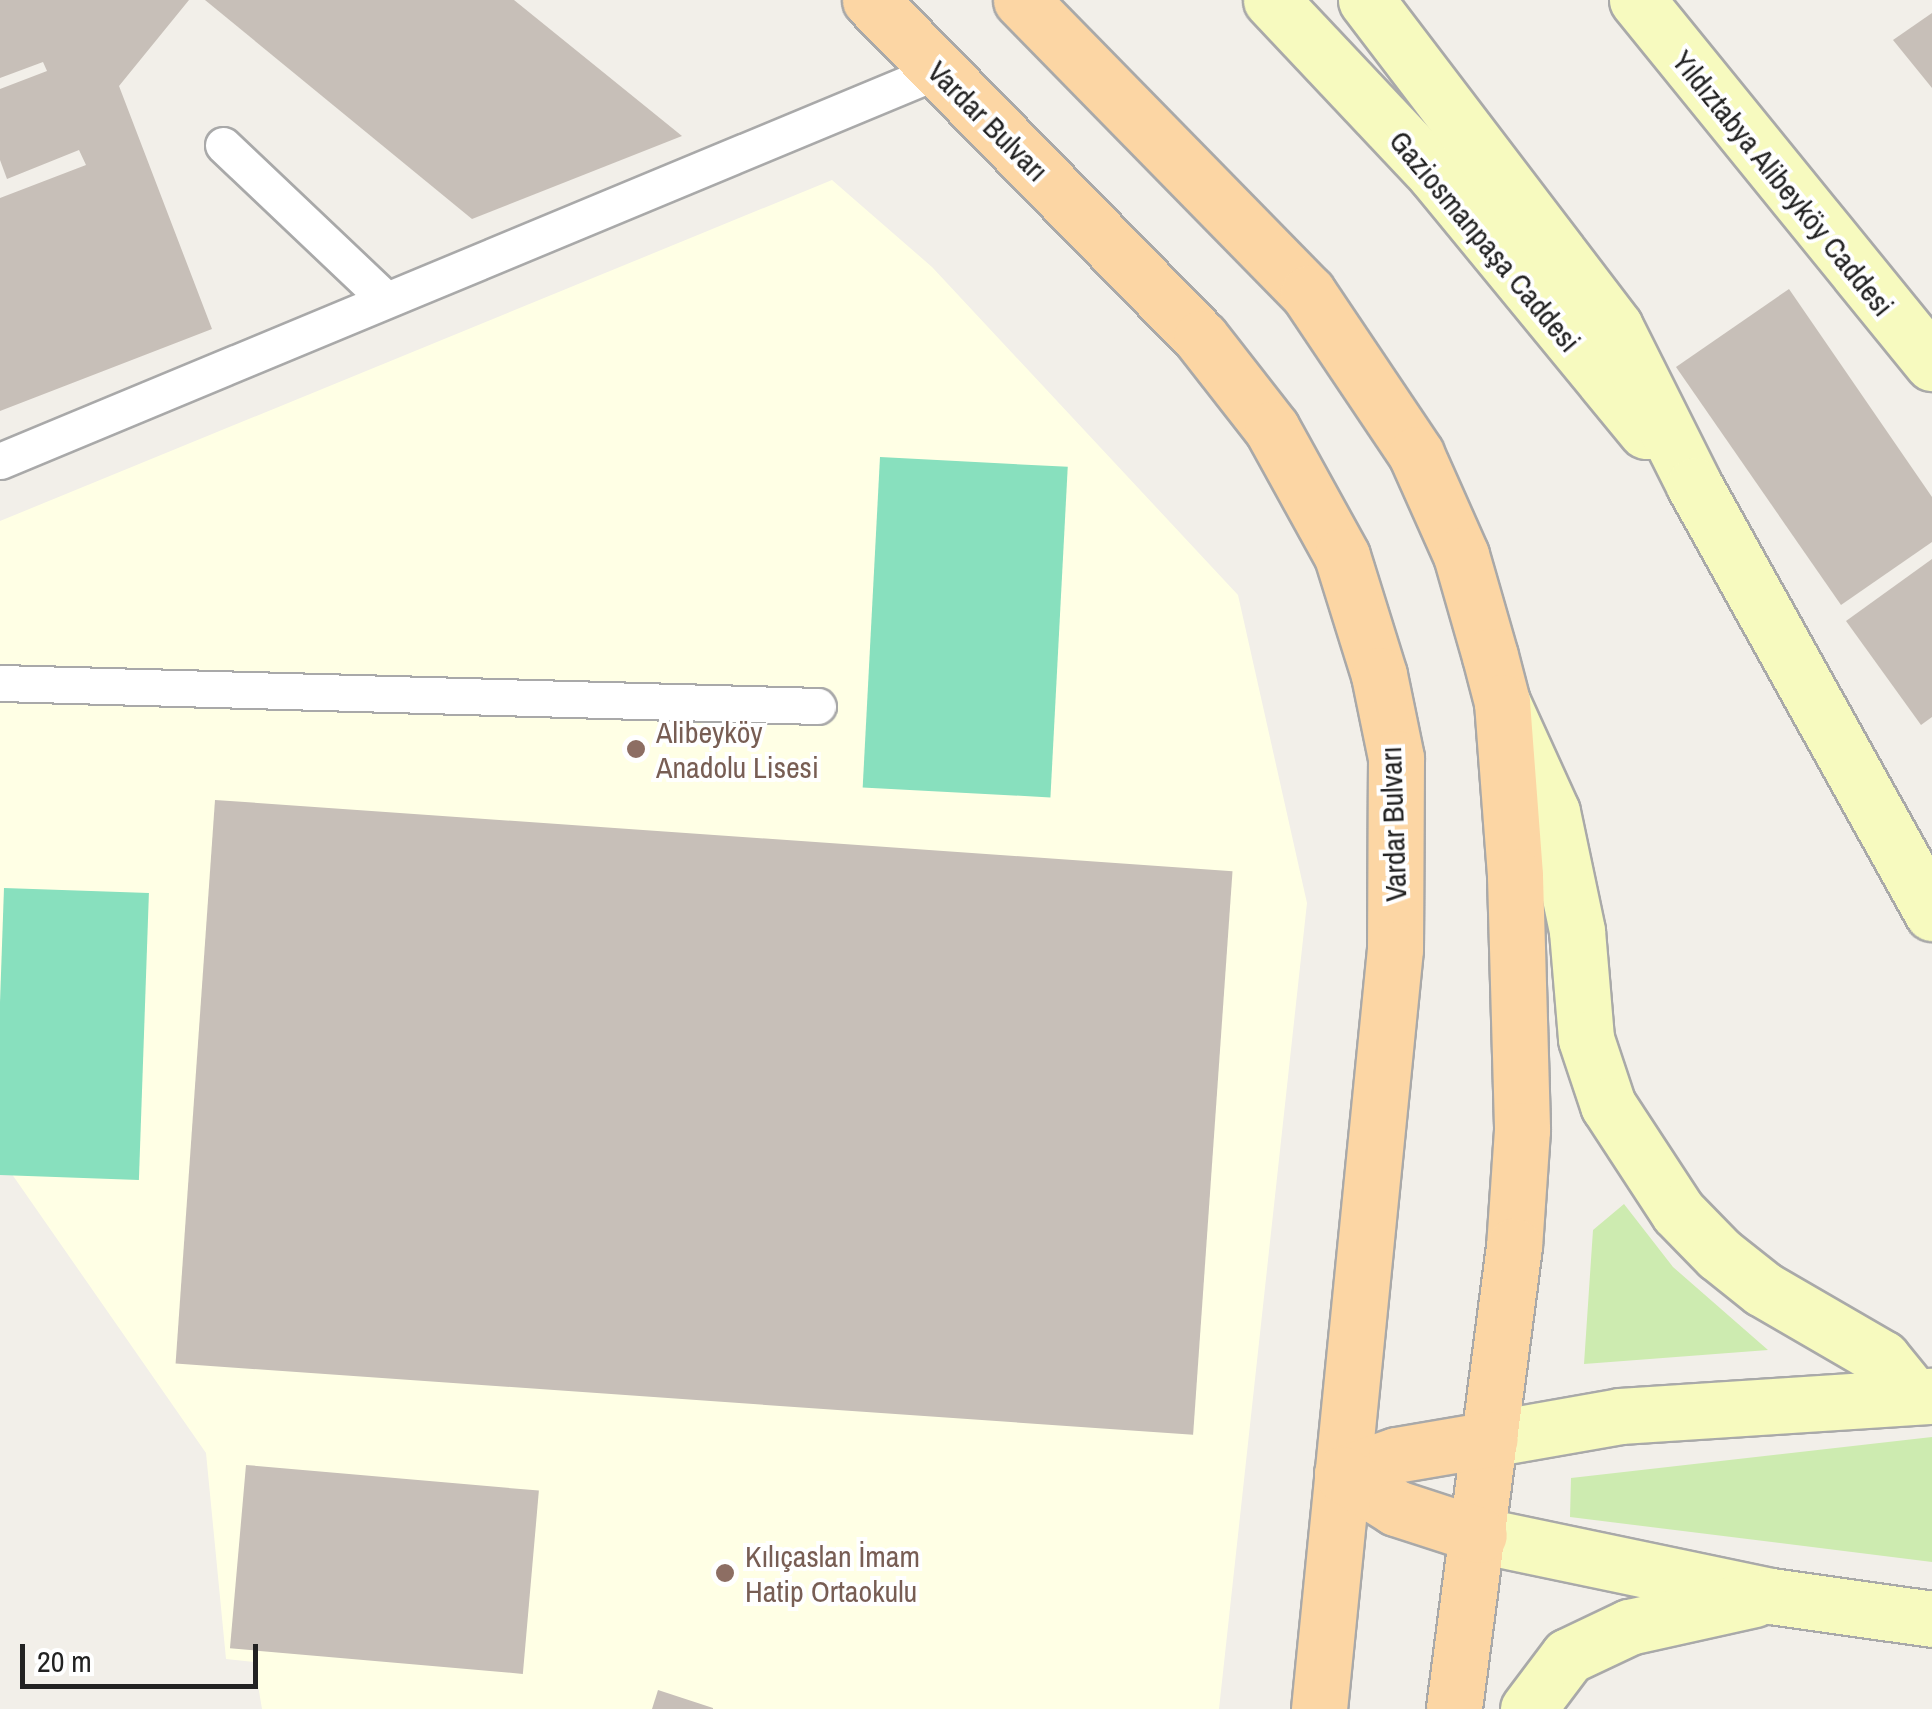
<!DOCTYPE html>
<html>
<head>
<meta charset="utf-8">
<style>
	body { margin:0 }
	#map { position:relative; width:1932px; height:1709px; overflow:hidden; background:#f2efe9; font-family:"Archivo Narrow",sans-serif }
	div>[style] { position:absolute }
	.education>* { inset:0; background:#ffffe5 }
	.grass>* { inset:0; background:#cdebb0 }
	.pitch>* { inset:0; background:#88e0be; transform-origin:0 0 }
	.building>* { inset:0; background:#c7bfb8; transform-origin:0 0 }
	.roads { filter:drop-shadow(2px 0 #a9a9a9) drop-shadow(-2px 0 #a9a9a9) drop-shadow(0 2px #a9a9a9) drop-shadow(0 -2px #a9a9a9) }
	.lane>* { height:35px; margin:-17.5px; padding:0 17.5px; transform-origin:17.5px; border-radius:17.5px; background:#fff }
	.secondary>* { height:55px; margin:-27.5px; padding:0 27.5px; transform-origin:27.5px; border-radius:27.5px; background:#f7fabf }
	.primary>* { height:55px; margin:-27.5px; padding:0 27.5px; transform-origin:27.5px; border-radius:27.5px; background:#fcd6a4 }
	.dots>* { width:28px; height:28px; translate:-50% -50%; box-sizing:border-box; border:5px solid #fff; border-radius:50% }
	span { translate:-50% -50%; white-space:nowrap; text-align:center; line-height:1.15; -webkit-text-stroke:8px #fff; paint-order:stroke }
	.street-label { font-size:30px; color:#222 }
	.education-label { font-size:30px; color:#785e54 }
	.left { translate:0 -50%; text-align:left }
	.scale { position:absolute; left:20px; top:1644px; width:238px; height:45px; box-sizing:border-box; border:5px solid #222; border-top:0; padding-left:12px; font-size:30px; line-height:35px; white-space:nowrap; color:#222; -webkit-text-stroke:8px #fff; paint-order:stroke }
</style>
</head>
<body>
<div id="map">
	<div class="education">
		<i style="clip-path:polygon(832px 180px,932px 267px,1238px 595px,1307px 903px,1219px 1709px,262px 1709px,254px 1662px,226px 1659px,206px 1453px,0 1157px,0 521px)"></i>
	</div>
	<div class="grass">
		<i style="clip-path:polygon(1624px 1204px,1673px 1267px,1768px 1350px,1584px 1364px,1593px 1230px)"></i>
		<i style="clip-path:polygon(1932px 1437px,1932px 1562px,1570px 1517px,1571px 1478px)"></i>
	</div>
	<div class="pitch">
		<i style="left:880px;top:457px;width:188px;height:331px;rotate:3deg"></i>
		<i style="left:4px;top:888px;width:145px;height:287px;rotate:2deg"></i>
	</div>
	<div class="building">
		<i style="clip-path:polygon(0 0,189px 0,119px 86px,212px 329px,0 411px,0 198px,86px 165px,79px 150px,7px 179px,0 160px,0 89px,47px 71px,43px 62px,0 78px)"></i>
		<i style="clip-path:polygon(205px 0,514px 0,682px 136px,472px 219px)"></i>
		<i style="clip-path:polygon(1932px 13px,1932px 88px,1893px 40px)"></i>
		<i style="clip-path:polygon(1789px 289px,1932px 497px,1932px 542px,1841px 605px,1676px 367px)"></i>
		<i style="clip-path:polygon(1932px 559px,1932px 717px,1921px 725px,1846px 621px)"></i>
		<i style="left:215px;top:800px;width:1020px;height:565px;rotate:4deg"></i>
		<i style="left:246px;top:1465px;width:294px;height:184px;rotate:5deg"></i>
		<i style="clip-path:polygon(658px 1690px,713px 1708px,713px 1709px,652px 1709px)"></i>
	</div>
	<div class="roads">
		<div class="lane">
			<i style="left:223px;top:145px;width:222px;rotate:43.5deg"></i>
			<i style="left:0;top:461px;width:1016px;rotate:-22.58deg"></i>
			<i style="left:0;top:683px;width:818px;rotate:1.61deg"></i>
		</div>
		<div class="secondary">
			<i style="left:1271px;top:0;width:238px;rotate:46.7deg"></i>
			<i style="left:1434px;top:173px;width:334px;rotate:50.6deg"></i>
			<i style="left:1366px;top:0;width:411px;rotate:52.7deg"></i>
			<i style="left:1615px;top:327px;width:177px;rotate:63.4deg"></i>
			<i style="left:1694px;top:485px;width:490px;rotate:60.9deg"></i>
			<i style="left:1637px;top:0;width:468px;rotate:50.9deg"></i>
			<i style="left:1502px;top:702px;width:121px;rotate:65.6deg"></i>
			<i style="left:1552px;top:812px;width:122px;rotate:78.1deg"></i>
			<i style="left:1577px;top:931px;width:108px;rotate:85.2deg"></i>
			<i style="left:1586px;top:1039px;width:70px;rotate:71.6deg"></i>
			<i style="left:1608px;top:1105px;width:128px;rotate:56.8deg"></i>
			<i style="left:1678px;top:1212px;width:59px;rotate:45.7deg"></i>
			<i style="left:1719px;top:1254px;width:56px;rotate:38.5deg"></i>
			<i style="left:1763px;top:1289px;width:138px;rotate:30.1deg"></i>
			<i style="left:1882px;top:1358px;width:49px;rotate:50.8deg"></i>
			<i style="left:1490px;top:1439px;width:132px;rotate:-10deg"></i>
			<i style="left:1620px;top:1416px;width:313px;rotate:-3.7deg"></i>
			<i style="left:1479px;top:1535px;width:298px;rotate:11.8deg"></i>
			<i style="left:1771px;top:1596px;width:163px;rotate:8.1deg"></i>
			<i style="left:1528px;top:1709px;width:66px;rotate:-53deg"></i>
			<i style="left:1568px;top:1656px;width:68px;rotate:-25.4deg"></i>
			<i style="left:1629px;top:1627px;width:128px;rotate:-12.6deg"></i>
		</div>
		<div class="primary">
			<i style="left:870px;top:0;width:473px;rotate:45.6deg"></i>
			<i style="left:1201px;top:338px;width:115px;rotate:52deg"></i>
			<i style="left:1272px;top:429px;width:145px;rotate:61.1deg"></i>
			<i style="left:1342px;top:556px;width:125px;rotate:72.7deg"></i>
			<i style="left:1379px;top:675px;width:85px;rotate:78.4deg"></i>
			<i style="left:1396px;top:758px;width:191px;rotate:90.3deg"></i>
			<i style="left:1395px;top:949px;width:764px;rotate:95.71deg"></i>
			<i style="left:1021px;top:0;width:410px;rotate:45.6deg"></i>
			<i style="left:1308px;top:293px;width:194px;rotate:56.1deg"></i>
			<i style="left:1416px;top:454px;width:111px;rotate:66deg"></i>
			<i style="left:1461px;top:555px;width:105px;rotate:74deg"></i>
			<i style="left:1490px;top:656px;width:48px;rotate:75.4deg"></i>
			<i style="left:1502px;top:702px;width:174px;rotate:85.7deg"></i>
			<i style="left:1515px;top:876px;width:254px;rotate:88.4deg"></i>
			<i style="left:1522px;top:1130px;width:116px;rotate:93.9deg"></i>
			<i style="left:1514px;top:1246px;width:467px;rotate:97.4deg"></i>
			<i style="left:1342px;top:1474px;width:57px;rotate:-19.4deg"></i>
			<i style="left:1396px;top:1455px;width:95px;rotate:-9.7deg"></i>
			<i style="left:1342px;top:1474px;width:64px;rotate:32.2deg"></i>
			<i style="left:1396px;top:1508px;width:87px;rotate:18deg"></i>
		</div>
	</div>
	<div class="dots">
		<i style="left:636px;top:749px;background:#8d6e63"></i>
		<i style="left:725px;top:1573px;background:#8d6e63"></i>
	</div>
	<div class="street-label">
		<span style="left:988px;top:121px;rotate:45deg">Vardar Bulvarı</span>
		<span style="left:1783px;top:183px;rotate:51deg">Yıldıztabya Alibeyköy Caddesi</span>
		<span style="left:1485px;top:241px;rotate:50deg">Gaziosmanpaşa Caddesi</span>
		<span style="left:1393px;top:824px;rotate:-92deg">Vardar Bulvarı</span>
	</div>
	<div class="education-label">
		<span class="left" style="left:656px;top:749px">Alibeyköy<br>Anadolu Lisesi</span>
		<span class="left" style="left:745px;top:1573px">Kılıçaslan İmam<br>Hatip Ortaokulu</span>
	</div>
	<div class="scale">20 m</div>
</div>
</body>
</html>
